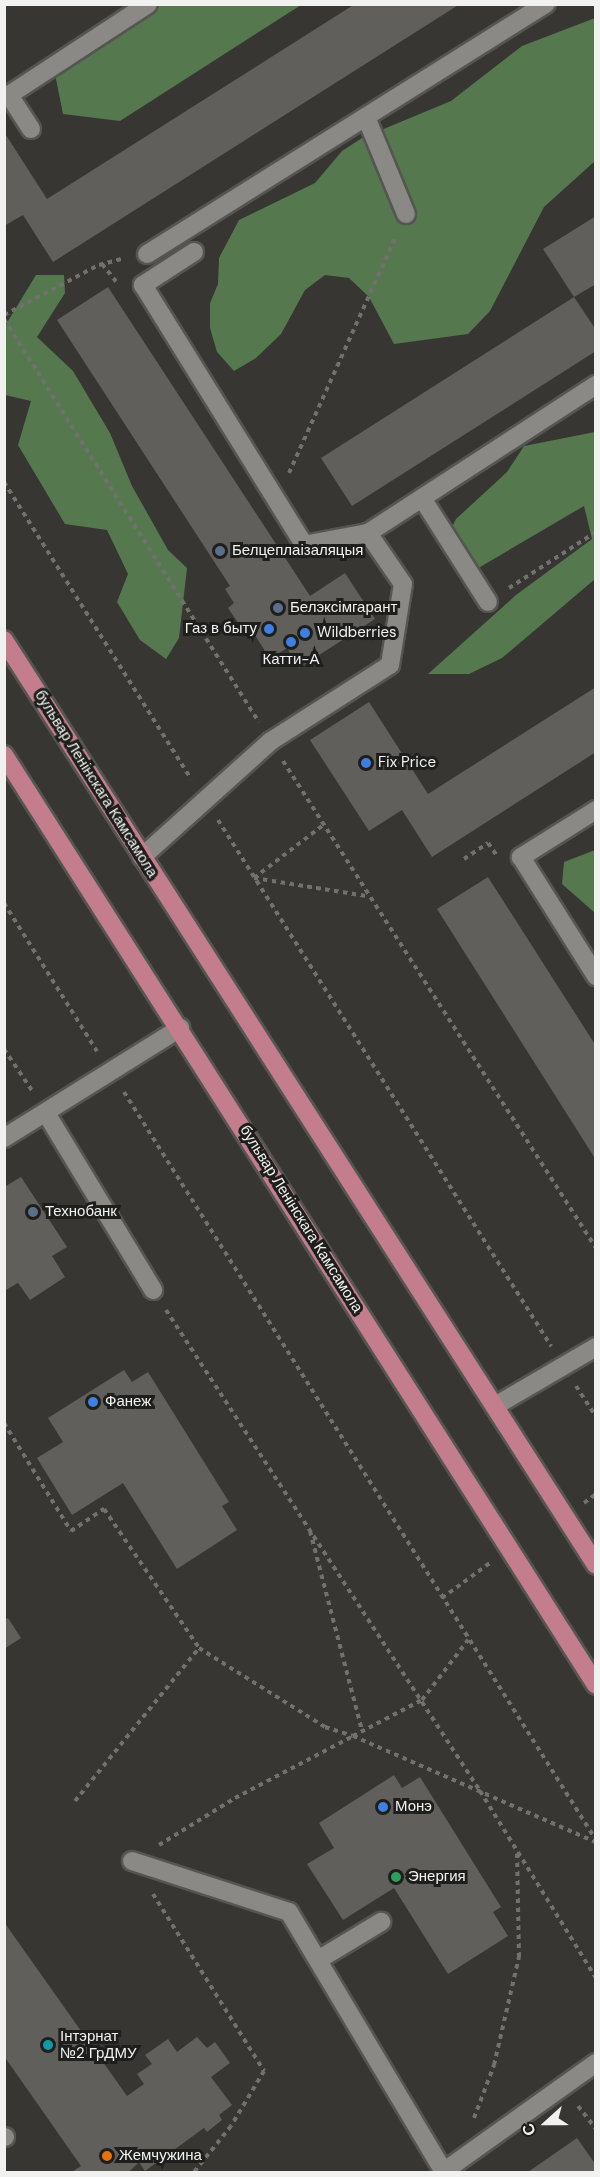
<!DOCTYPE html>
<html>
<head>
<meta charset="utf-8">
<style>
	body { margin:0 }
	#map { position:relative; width:600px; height:2177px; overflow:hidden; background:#373633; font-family:"DM Sans",sans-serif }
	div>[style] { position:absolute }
	.forest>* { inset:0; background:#55784e }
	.building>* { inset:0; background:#605f5b }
	.path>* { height:4px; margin-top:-2px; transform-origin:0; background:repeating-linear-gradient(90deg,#72716f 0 4.5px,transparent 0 9px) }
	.roads { filter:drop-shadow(2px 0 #555552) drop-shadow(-2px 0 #555552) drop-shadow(0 2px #555552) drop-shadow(0 -2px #555552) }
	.lane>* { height:18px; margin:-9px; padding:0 9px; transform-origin:9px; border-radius:9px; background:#8a8985 }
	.primary>* { height:18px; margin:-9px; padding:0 9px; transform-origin:9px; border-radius:9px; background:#c47d8c }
	.dots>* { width:16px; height:16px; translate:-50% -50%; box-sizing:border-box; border:3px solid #1e1e1c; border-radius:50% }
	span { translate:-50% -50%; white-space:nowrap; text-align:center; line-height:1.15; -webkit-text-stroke:6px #1e1e1c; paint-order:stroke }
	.poi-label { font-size:15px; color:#f1f1ef }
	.left { translate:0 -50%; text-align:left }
	.right { translate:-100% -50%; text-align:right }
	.street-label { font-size:15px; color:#f1f1ef }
	.frame { position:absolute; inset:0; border:6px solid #f1f1ef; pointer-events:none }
	.north { position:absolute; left:516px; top:2093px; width:60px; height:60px; -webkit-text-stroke:4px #1e1e1c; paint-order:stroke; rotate:249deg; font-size:16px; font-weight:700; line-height:24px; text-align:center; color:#f1f1ef }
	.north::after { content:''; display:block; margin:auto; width:21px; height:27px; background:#f1f1ef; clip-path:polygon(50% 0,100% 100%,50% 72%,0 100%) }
</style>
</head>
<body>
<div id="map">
	<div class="forest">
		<i style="clip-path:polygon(130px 5px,301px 5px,120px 121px,63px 114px,55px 74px)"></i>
		<i style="clip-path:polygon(595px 18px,595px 161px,544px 207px,490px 311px,468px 334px,394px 344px,369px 297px,349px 278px,325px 275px,305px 290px,281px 334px,256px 358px,234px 371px,217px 352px,210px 328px,210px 303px,218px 284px,219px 258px,239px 220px,315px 183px,342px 151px,362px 138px,451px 101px,522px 46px)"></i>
		<i style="clip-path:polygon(36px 275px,64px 275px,65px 293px,37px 337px,73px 371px,110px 433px,132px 486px,168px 550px,187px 568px,179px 638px,166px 659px,140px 640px,117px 602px,128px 574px,107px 530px,65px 524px,18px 445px,31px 401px,5px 395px,5px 326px)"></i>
		<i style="clip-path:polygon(595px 432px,595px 579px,502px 658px,469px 674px,428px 674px,516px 595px,592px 539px,584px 506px,463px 577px,447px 537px,456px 519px,507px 472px,524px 446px)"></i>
		<i style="clip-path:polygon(595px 850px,595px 913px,562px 884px,564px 862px)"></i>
	</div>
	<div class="building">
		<i style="clip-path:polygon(355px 4px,460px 4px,53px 262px,23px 215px,4px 226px,4px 132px,47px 199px)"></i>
		<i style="clip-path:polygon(596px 216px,596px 284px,574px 297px,543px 249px)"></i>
		<i style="clip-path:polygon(108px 287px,310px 596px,345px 573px,375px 619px,299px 668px,287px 648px,270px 659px,253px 632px,247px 636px,228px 608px,234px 603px,225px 589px,230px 586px,57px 320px)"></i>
		<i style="clip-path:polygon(574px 297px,596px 330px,596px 351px,352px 506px,321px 458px)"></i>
		<i style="clip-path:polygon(596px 687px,596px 752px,432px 857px,402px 810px,369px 831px,310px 740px,369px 702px,428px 794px)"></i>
		<i style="clip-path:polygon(488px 877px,596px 1046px,596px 1160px,437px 909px)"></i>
		<i style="clip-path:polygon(21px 1177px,67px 1247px,52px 1256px,65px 1277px,30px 1300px,18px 1283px,4px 1291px,4px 1187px)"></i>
		<i style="clip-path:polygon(124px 1370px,132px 1382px,148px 1372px,229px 1502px,222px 1506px,237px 1530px,177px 1569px,123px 1483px,72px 1515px,37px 1458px,63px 1442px,48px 1418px)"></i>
		<i style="clip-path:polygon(8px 1618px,21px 1638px,4px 1649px,4px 1620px)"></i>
		<i style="clip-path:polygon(394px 1775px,402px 1788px,420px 1777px,501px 1907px,493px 1912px,508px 1936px,448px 1974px,394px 1888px,343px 1920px,307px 1864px,334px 1848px,319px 1823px)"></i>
		<i style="clip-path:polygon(4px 1922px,127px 2096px,144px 2084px,137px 2074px,152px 2064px,145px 2055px,168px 2039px,177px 2052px,197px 2037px,207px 2048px,215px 2042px,230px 2063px,211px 2077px,232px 2105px,219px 2115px,222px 2120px,207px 2132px,204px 2128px,145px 2171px,139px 2162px,129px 2172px,72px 2172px,81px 2166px,4px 2056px)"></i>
		<i style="clip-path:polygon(577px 2138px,596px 2165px,596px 2172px,528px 2172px)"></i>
	</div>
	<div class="path">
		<i style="left:102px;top:264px;width:26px;rotate:51deg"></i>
		<i style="left:4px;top:315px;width:107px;rotate:-27.8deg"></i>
		<i style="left:99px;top:265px;width:24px;rotate:-15deg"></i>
		<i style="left:4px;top:319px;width:477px;rotate:57.7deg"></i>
		<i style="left:289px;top:473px;width:260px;rotate:-65.7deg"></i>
		<i style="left:4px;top:482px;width:351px;rotate:57.8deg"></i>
		<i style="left:509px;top:588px;width:103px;rotate:-32.8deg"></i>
		<i style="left:283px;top:761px;width:579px;rotate:57.27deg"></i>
		<i style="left:218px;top:820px;width:623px;rotate:57.66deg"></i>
		<i style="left:464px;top:859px;width:29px;rotate:-34deg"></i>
		<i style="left:488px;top:843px;width:16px;rotate:55deg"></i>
		<i style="left:254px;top:878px;width:114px;rotate:9.1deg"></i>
		<i style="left:254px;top:878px;width:86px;rotate:-37.4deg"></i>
		<i style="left:4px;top:903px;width:175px;rotate:57.9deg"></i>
		<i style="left:4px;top:1049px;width:52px;rotate:56deg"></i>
		<i style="left:124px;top:1092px;width:884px;rotate:57.75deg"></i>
		<i style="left:166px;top:1310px;width:574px;rotate:56.86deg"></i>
		<i style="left:480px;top:1791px;width:220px;rotate:58.2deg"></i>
		<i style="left:576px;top:1386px;width:37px;rotate:57deg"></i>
		<i style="left:4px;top:1423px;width:127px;rotate:58.2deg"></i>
		<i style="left:71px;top:1531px;width:40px;rotate:-34deg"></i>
		<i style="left:104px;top:1509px;width:168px;rotate:55.6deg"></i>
		<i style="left:584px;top:1503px;width:15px;rotate:-37deg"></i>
		<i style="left:310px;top:1531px;width:207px;rotate:75.4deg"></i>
		<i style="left:442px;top:1598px;width:59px;rotate:-36.1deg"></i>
		<i style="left:75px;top:1801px;width:197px;rotate:-51deg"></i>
		<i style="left:199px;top:1648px;width:149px;rotate:32.1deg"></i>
		<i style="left:325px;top:1727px;width:29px;rotate:18deg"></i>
		<i style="left:353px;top:1736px;width:78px;rotate:-27.6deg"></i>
		<i style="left:422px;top:1700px;width:76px;rotate:-52.5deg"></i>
		<i style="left:159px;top:1845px;width:89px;rotate:-31.7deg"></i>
		<i style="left:235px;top:1798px;width:133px;rotate:-27.7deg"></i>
		<i style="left:353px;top:1736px;width:265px;rotate:23.6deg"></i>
		<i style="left:153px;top:1894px;width:209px;rotate:57.9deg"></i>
		<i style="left:264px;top:2071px;width:64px;rotate:121deg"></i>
		<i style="left:231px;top:2126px;width:59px;rotate:128.8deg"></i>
		<i style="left:578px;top:2106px;width:29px;rotate:52deg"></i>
		<i style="left:474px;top:2118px;width:57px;rotate:-69.3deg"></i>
		<i style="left:494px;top:2065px;width:111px;rotate:-77deg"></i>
		<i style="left:519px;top:1957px;width:107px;rotate:-91.1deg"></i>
	</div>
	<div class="roads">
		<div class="lane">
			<i style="left:366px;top:117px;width:105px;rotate:67.6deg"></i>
			<i style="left:31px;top:129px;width:40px;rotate:-122.9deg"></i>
			<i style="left:9px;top:95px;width:166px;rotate:-33.2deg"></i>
			<i style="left:194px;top:252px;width:61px;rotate:147.1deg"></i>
			<i style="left:143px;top:285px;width:306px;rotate:58.2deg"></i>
			<i style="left:304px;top:545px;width:65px;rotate:-10.6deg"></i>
			<i style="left:368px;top:533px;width:272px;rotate:-33deg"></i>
			<i style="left:147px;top:254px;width:471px;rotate:-32.1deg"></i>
			<i style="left:422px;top:498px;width:123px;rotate:57.6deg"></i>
			<i style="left:596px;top:810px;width:89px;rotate:147.9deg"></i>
			<i style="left:521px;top:857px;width:141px;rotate:57.8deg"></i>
			<i style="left:142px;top:857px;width:173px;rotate:-42deg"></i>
			<i style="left:271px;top:741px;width:141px;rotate:-32.6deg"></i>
			<i style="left:390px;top:665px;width:82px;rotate:-80.9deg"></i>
			<i style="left:403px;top:584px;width:62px;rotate:-124.5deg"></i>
			<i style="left:46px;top:1113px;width:207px;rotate:58.8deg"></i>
			<i style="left:4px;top:1138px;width:208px;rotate:-32deg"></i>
			<i style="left:495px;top:1406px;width:117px;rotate:-30.3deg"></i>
			<i style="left:132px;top:1861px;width:165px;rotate:18deg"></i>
			<i style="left:289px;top:1912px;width:303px;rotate:59.2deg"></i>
			<i style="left:318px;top:1960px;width:74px;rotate:-31.1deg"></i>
			<i style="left:4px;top:2137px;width:1px"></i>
			<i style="left:443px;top:2172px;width:188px;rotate:-35.5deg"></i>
		</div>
		<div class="primary">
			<i style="left:4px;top:640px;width:1098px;rotate:57.38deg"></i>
			<i style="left:4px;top:755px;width:1102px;rotate:57.52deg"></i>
		</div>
	</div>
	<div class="dots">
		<i style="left:220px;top:551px;background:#5c6f8a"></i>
		<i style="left:278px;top:608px;background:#5c6f8a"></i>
		<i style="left:269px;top:629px;background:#3f7fe0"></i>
		<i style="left:305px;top:633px;background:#3f7fe0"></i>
		<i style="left:291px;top:642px;background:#3f7fe0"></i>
		<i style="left:366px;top:763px;background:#3f7fe0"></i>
		<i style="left:33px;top:1212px;background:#5c6f8a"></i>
		<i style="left:93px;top:1402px;background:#3f7fe0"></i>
		<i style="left:383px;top:1807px;background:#3f7fe0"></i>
		<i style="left:396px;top:1877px;background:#2e9e5b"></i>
		<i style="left:48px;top:2045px;background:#0f9aa8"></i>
		<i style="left:107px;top:2156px;background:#e8710a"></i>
	</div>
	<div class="poi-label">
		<span class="left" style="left:232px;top:551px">Белцеплаізаляцыя</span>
		<span class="left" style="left:290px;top:608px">Белэксімгарант</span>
		<span class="right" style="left:257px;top:629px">Газ в быту</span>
		<span class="left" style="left:317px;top:633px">Wildberries</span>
		<span style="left:291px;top:660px">Катти-А</span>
		<span class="left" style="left:378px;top:763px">Fix Price</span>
		<span class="left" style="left:45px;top:1212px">Технобанк</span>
		<span class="left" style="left:105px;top:1402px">Фанеж</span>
		<span class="left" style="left:395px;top:1807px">Монэ</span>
		<span class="left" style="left:408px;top:1877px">Энергия</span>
		<span class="left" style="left:60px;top:2045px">Інтэрнат<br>№2 ГрДМУ</span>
		<span class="left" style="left:119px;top:2156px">Жемчужина</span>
	</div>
	<div class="street-label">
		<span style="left:96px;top:784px;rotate:58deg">бульвар Ленінскага Камсамола</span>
		<span style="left:301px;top:1219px;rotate:58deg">бульвар Ленінскага Камсамола</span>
	</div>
	<div class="frame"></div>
	<div class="north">С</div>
</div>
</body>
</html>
